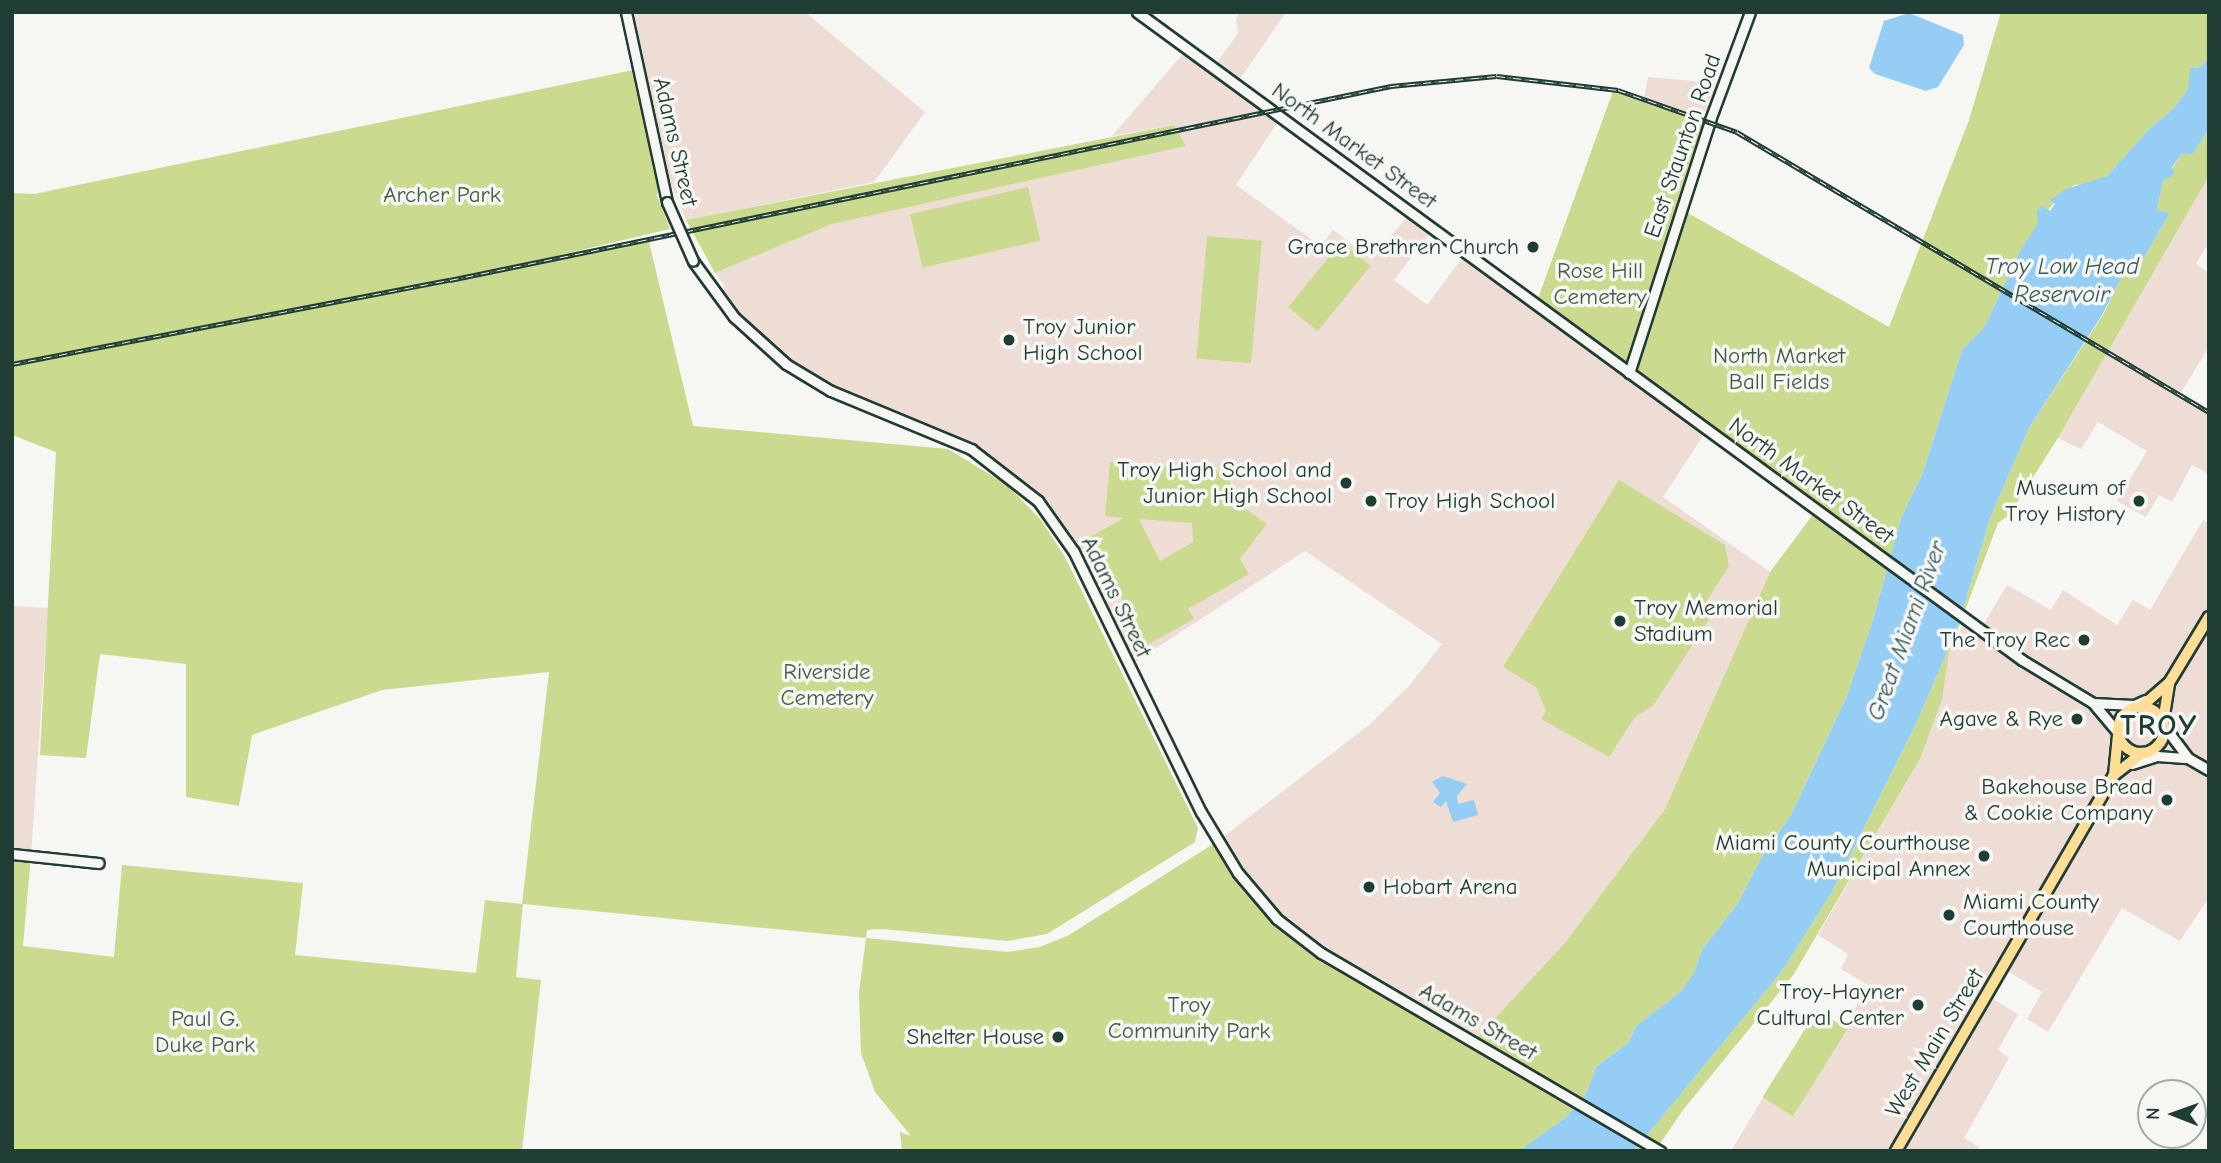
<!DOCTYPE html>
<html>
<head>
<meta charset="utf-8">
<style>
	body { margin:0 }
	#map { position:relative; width:2221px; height:1163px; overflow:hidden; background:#f6f6f2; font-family:"Comic Neue",sans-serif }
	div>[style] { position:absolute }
	.built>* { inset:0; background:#eeddd5 }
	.green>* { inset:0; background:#cadb8f; transform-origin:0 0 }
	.water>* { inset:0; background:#95cdf4 }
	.roads { filter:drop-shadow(2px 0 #1f3d34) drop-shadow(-2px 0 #1f3d34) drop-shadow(0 2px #1f3d34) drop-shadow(0 -2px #1f3d34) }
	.secondary>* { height:9px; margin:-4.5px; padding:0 4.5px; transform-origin:4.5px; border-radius:4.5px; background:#f6f6f2 }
	.primary>* { height:10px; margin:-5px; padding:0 5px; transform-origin:5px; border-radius:5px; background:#fedd96 }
	.primary>.ring { margin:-5px; padding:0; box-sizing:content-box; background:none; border:10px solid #fedd96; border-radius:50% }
	.rail>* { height:5px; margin-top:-2.5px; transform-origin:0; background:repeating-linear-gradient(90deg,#f6f6f2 0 8px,#1f3d34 0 16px); box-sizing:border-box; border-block:2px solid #1f3d34 }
	.bridges { filter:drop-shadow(2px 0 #1f3d34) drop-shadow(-2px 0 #1f3d34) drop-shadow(0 2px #1f3d34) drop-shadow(0 -2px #1f3d34) }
	.secondary-bridge>* { height:9px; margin:-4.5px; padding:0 4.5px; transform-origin:4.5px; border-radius:4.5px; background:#f6f6f2 }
	.dots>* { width:19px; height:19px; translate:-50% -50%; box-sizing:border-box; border:4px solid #f6f6f2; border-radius:50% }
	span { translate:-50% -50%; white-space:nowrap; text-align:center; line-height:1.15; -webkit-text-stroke:7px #f6f6f2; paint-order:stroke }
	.street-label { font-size:23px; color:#1f3d34 }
	.park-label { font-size:23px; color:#415d46 }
	.poi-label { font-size:23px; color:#1f3d34 }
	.right { translate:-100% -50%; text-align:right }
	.left { translate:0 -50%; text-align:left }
	.water-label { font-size:24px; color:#375a5a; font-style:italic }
	.district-label { font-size:30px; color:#1f3d34; font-weight:700; letter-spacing:2px }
	.frame { position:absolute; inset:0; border:14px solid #1f3d34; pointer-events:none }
	.north { position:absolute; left:2137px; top:1079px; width:70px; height:70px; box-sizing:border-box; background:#f6f6f2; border:2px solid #a0aca6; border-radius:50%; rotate:271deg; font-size:19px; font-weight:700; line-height:28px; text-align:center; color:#1f3d34 }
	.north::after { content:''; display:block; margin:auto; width:24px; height:32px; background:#1f3d34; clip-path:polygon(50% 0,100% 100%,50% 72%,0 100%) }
</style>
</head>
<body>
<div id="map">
	<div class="built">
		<i style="clip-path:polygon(626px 12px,805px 12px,925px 112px,874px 182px,686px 220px,651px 135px)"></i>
		<i style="clip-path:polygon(1240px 12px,1286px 12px,1236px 85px,1281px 117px,1236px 185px,1321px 246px,1333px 230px,1372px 260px,1411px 212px,1434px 228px,1394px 280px,1427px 305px,1467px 252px,1707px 430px,1663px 497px,1770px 572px,1665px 809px,1564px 944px,1474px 1042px,1321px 953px,1277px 919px,1218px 841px,1369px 725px,1409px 686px,1442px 644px,1305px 551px,1129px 666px,1061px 530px,1000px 467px,801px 374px,722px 304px,724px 285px,715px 273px,832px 224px,1185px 146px,1173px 125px,1112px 136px,1187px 49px,1213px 68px,1238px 33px,1236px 19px)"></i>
		<i style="clip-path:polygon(1648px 77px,1724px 84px,1710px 120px,1644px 99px)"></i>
		<i style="clip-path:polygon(2209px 176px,2209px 242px,2196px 264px,2209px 273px,2209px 347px,2180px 394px,2209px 412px,2209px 474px,2192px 465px,2172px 502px,2159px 495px,2146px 517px,2117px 501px,2147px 451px,2098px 422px,2081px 449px,2058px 438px)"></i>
		<i style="clip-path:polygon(2203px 520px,2209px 524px,2209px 897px,2180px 941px,2122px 908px,2048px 1032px,2027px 1019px,2042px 992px,2004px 969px,1988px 996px,2018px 1014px,1998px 1050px,2009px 1058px,1964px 1138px,1979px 1147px,1977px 1151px,1731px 1151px,1763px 1098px,1794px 1116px,1868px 985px,1841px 969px,1848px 954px,1818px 935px,1920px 759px,1949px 653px,1966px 618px,1981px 629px,2007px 585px,2051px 610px,2063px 590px,2117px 625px,2133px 600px,2150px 610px)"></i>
		<i style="clip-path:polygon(12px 606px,48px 608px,31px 856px,12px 854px)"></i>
	</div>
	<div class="green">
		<i style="clip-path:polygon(2001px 12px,2209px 12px,2209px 56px,2201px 67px,2194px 67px,2188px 89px,2173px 109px,2150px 128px,2107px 176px,2095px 183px,2074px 185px,2054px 202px,2019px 253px,1985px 326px,1962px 350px,1922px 475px,1901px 518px,1873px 620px,1846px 698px,1791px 815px,1760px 860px,1738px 903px,1702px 950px,1694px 973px,1680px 992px,1635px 1027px,1629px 1042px,1596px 1067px,1587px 1092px,1566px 1117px,1519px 1151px,902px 1151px,900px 1132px,911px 1136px,875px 1092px,861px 1053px,859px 992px,866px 938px,523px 904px,516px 977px,541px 980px,522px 1151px,12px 1151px,12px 854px,31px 856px,23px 946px,114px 957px,122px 865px,303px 883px,295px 955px,476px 973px,485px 900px,522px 904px,549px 672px,382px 690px,252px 735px,239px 806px,186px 797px,186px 664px,100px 654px,86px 758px,40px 755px,56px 452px,12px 435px,12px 193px,34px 194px,638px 69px,661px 180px,657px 195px,670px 229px,501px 269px,648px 238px,693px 426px,948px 449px,1007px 485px,1041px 520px,1065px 557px,1198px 828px,1195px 842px,1047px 934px,1008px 941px,882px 929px,867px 930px,866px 938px,1008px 952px,1040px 947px,1069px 935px,1218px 841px,1299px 938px,1474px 1041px,1564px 944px,1665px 809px,1770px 572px,1817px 509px,1536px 304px,1613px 91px,1710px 120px,1681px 209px,1889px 327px,1969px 120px)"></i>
		<i style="clip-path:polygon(1174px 125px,1186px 146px,832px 224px,715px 273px,686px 220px)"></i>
		<i style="clip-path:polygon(2209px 129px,2209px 176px,2058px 438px,2009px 515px,1998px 523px,1949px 653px,1942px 699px,1920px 759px,1794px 974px,1683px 1110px,1655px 1151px,1634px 1151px,1782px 971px,1832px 892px,1916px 724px,1957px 629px,1990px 518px,2029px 428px,2103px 315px,2124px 271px,2139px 266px,2170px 213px,2157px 210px,2163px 181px,2183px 153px,2192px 155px)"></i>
		<i style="left:1028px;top:187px;width:55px;height:121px;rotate:77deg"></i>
		<i style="left:1207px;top:236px;width:55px;height:123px;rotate:5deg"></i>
		<i style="left:1341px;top:242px;width:38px;height:84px;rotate:39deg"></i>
		<i style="clip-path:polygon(evenodd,1110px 462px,1231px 473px,1229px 497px,1267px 524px,1240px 559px,1249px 574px,1188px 609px,1194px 619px,1147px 645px,1088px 538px,1124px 518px,1105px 516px,1110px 462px,1139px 519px,1192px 523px,1193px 542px,1160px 561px,1139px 519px)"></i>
		<i style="clip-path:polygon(1619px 480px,1725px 545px,1729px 566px,1700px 611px,1709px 619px,1653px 706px,1635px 717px,1609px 757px,1541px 719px,1546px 711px,1536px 687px,1503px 667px)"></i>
		<i style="left:1817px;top:1010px;width:36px;height:103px;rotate:32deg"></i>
	</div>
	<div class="water">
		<i style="clip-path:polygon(1909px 13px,1963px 35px,1964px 45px,1938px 87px,1926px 91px,1875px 74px,1869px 68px,1884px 21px)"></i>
		<i style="clip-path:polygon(2209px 56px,2209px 129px,2192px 155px,2183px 153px,2172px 167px,2174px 174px,2163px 181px,2157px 210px,2170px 213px,2139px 266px,2124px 272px,2102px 315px,2029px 428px,1990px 518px,1957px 629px,1916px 724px,1832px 892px,1782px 971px,1634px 1151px,1519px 1151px,1566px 1117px,1587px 1092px,1596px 1067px,1629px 1042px,1635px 1027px,1680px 992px,1694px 973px,1702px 950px,1738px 903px,1760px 860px,1791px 815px,1846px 698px,1873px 620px,1901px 518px,1922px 475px,1962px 350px,1985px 326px,2019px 253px,2038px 223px,2037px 210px,2042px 206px,2050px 211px,2055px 204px,2050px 200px,2066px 189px,2107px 176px,2150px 128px,2173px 109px,2188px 89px,2190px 68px,2201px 67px)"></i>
		<i style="clip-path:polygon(1443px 776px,1467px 784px,1457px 796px,1458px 804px,1474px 800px,1478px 815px,1453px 822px,1446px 801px,1441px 807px,1433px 802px,1440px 793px,1432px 782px)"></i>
	</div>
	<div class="roads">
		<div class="secondary">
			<i style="left:626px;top:12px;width:194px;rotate:77.8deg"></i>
			<i style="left:1137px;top:12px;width:1097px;rotate:36.21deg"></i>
			<i style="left:2022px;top:660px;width:83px;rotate:31.2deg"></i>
			<i style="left:2093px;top:703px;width:39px;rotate:50deg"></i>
			<i style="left:693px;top:261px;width:69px;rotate:53.8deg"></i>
			<i style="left:734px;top:317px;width:70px;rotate:42.1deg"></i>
			<i style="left:786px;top:364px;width:52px;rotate:31deg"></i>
			<i style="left:831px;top:391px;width:152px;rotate:22.5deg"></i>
			<i style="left:971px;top:449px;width:85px;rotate:37.8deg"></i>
			<i style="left:1038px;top:501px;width:62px;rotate:54.8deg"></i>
			<i style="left:1074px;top:552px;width:289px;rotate:64deg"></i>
			<i style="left:1201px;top:812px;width:71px;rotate:58.8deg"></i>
			<i style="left:1238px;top:873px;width:60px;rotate:49.7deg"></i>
			<i style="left:1277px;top:919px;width:56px;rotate:37.7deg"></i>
			<i style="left:1321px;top:953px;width:393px;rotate:30.3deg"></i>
			<i style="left:1629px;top:373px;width:266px;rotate:-72.2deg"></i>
			<i style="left:1710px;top:120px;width:115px;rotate:-69.7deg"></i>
			<i style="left:2093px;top:703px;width:41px;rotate:2.8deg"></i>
			<i style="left:2134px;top:705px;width:12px;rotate:-24deg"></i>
			<i style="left:2164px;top:726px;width:40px;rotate:53deg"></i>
			<i style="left:2188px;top:758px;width:24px;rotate:30deg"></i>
			<i style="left:2132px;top:764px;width:26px;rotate:-18deg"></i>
			<i style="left:2157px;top:756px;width:31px;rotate:4deg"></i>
			<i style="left:12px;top:854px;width:87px;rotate:5.9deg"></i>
		</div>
		<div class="primary">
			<i style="left:2169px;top:683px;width:77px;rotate:-58.8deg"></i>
			<i class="ring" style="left:2118px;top:707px;width:36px;height:36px"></i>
			<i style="left:2141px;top:707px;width:37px;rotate:-41deg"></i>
			<i style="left:2163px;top:722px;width:39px;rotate:-81deg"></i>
			<i style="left:2114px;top:775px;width:40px;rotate:-84.3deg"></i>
			<i style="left:1896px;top:1151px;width:435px;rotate:-59.9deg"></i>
			<i style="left:2114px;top:775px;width:36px;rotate:-38deg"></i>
		</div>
	</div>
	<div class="rail">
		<i style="left:12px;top:364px;width:446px;rotate:-10.9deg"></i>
		<i style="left:450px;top:280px;width:961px;rotate:-11.65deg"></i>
		<i style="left:1391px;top:86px;width:106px;rotate:-5.4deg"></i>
		<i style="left:1497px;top:76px;width:122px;rotate:6.6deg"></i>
		<i style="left:1618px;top:90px;width:126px;rotate:19.4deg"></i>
		<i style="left:1737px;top:132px;width:549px;rotate:30.68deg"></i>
	</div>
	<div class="bridges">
		<div class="secondary-bridge">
			<i style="left:667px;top:202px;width:64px;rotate:66.2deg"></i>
		</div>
	</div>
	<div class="dots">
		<i style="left:1533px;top:247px;background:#1f3d34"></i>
		<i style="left:1009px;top:340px;background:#1f3d34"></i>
		<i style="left:1346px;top:483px;background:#1f3d34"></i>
		<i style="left:1371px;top:501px;background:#1f3d34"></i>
		<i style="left:2139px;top:501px;background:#1f3d34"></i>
		<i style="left:1620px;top:621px;background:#1f3d34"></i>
		<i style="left:2084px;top:640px;background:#1f3d34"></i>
		<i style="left:2077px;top:719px;background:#1f3d34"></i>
		<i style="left:2167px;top:800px;background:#1f3d34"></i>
		<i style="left:1984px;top:856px;background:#1f3d34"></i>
		<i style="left:1369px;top:887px;background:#1f3d34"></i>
		<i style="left:1949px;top:915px;background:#1f3d34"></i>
		<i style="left:1918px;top:1005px;background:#1f3d34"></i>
		<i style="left:1058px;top:1037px;background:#1f3d34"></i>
	</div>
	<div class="street-label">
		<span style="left:675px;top:142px;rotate:77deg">Adams Street</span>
		<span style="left:1354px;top:146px;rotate:36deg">North Market Street</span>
		<span style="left:1683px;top:146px;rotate:-71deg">East Staunton Road</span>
		<span style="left:1811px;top:481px;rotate:36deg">North Market Street</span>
		<span style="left:1116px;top:597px;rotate:64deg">Adams Street</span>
		<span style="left:1478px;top:1022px;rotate:30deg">Adams Street</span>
		<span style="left:1935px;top:1043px;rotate:-59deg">West Main Street</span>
	</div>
	<div class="park-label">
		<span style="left:442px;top:195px">Archer Park</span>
		<span style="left:1600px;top:284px">Rose Hill<br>Cemetery</span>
		<span style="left:1779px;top:369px">North Market<br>Ball Fields</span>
		<span style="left:827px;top:685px">Riverside<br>Cemetery</span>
		<span style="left:1189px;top:1018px">Troy<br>Community Park</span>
		<span style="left:205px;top:1032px">Paul G.<br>Duke Park</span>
	</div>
	<div class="poi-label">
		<span class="right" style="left:1519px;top:247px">Grace Brethren Church</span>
		<span class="left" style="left:1023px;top:340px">Troy Junior<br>High School</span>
		<span class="right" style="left:1332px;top:483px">Troy High School and<br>Junior High School</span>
		<span class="right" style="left:2125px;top:501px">Museum of<br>Troy History</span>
		<span class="left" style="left:1385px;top:501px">Troy High School</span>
		<span class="left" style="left:1634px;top:621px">Troy Memorial<br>Stadium</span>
		<span class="right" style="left:2070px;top:640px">The Troy Rec</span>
		<span class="right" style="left:2063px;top:719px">Agave &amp; Rye</span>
		<span class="right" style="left:2153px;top:800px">Bakehouse Bread<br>&amp; Cookie Company</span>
		<span class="right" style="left:1970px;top:856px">Miami County Courthouse<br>Municipal Annex</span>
		<span class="left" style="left:1383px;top:887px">Hobart Arena</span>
		<span class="left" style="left:1963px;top:915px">Miami County<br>Courthouse</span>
		<span class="right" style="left:1904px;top:1005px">Troy-Hayner<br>Cultural Center</span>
		<span class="right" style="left:1044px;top:1037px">Shelter House</span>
	</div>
	<div class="water-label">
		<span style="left:2062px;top:281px">Troy Low Head<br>Reservoir</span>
		<span style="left:1907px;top:631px;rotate:-70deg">Great Miami River</span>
	</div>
	<div class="district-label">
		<span style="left:2159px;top:726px">TROY</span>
	</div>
	<div class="frame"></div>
	<div class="north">N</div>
</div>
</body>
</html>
